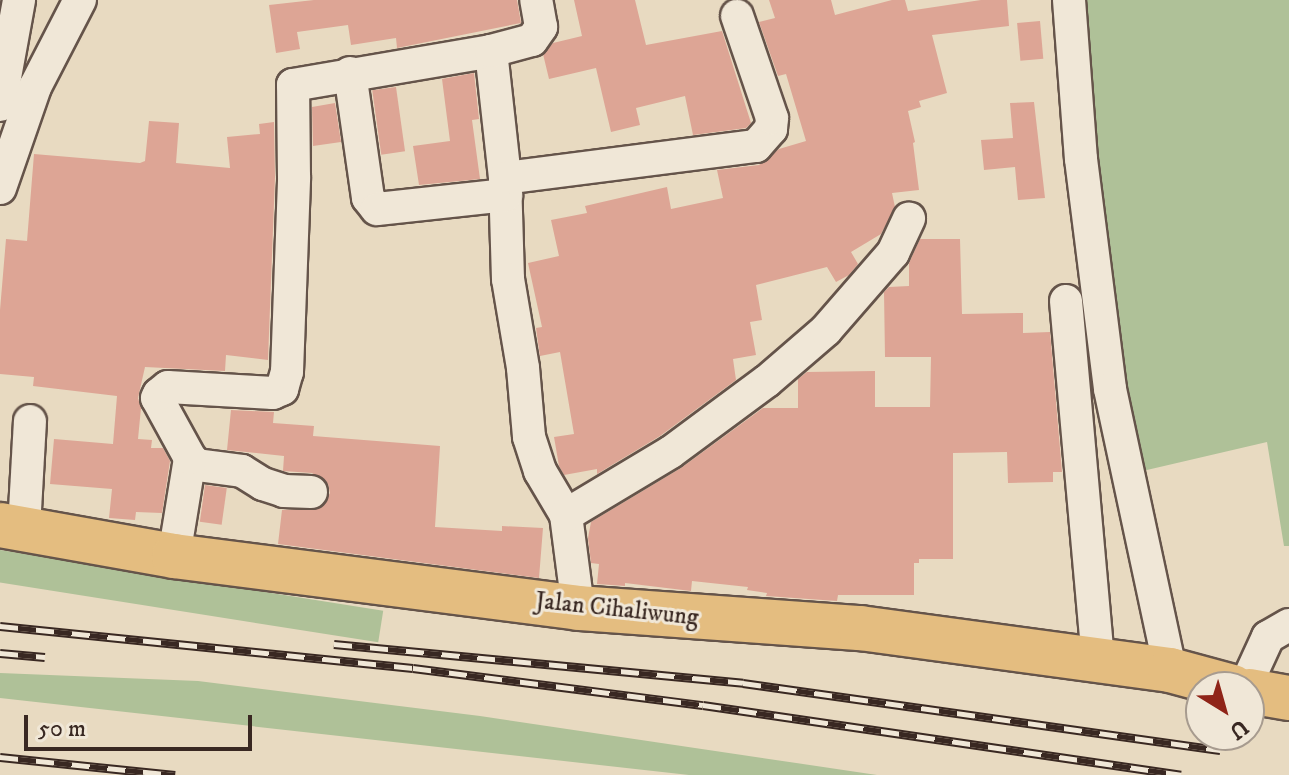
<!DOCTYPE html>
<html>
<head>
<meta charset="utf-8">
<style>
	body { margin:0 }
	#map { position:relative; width:1289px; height:775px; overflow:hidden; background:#e8dac1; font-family:"IM FELL DW Pica",serif }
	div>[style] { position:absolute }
	.green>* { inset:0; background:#afc198; transform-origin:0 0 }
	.building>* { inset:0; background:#dda595; transform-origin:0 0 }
	.roads { filter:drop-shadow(2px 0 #65544a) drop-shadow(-2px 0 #65544a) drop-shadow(0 2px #65544a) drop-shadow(0 -2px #65544a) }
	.minor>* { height:32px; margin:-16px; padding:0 16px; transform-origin:16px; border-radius:16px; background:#f0e7d7 }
	.highway>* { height:44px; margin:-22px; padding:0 22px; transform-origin:22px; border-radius:22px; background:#e4bd80 }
	.rail>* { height:9px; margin-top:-4.5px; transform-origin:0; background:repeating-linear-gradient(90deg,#f0e7d7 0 18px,#392822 0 36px); box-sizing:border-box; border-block:2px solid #392822 }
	span { translate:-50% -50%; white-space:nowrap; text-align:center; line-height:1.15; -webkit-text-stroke:6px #f0e7d7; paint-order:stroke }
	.street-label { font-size:24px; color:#392822 }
	.north { position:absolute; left:1185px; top:671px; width:80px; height:80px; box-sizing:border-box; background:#f0e7d7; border:2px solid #a79b8f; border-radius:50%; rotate:143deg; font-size:22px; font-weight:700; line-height:32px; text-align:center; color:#392822 }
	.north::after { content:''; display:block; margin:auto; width:28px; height:36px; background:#8f2418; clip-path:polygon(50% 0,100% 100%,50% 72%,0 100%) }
	.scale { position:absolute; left:24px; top:715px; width:228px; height:36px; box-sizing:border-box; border:4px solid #392822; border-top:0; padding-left:10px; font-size:24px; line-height:28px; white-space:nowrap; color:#392822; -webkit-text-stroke:6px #f0e7d7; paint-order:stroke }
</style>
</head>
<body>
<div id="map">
	<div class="green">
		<i style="clip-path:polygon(1080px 0,1289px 0,1289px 546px,1284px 546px,1267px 442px,1134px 473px)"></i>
		<i style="left:0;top:550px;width:388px;height:32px;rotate:9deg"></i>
		<i style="clip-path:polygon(0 673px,198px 681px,480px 716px,877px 775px,689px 775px,0 698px)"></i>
	</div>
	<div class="building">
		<i style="clip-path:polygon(314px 0,517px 0,521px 23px,397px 48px,396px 38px,351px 45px,348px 25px,297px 32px,300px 49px,276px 53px,269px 5px)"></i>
		<i style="clip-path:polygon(574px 0,635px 0,646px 45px,722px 31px,751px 123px,746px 128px,693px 135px,685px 96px,636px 108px,640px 125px,611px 132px,596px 68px,549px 79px,543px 54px,553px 43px,582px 36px)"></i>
		<i style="clip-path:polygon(769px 0,831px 0,835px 15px,892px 0,905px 0,908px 11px,981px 0,1007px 0,1009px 26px,932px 35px,947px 93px,919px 101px,921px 107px,908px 111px,915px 142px,913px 143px,919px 190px,892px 193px,895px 207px,881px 234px,851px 252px,858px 264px,849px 275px,836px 282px,827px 267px,756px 285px,762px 320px,750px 322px,756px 355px,733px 359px,736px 380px,660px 436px,597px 474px,597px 469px,564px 475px,559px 466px,554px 437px,574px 434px,560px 352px,540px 356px,536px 328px,542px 327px,528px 263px,559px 256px,551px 220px,587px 213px,585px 206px,667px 187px,671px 209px,723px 198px,717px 170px,759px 165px,779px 149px,806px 141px,786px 74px,778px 76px,759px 22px,775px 18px)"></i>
		<i style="left:1040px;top:21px;width:38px;height:23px;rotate:85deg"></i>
		<i style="clip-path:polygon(474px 73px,479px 119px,472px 120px,480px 179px,419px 185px,413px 146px,450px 141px,442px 79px)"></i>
		<i style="left:396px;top:87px;width:65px;height:24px;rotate:82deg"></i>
		<i style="clip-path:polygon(1034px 102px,1045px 198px,1018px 200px,1015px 167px,984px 170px,981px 140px,1013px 138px,1010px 103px)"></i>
		<i style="clip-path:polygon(335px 103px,341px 142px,313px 146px,312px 107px)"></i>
		<i style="clip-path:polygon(149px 121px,179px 123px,176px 163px,230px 168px,227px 137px,260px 134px,259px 124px,274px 122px,275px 177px,268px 360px,226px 355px,225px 371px,145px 367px,138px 398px,141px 408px,138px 439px,152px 440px,151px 448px,163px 448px,170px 461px,162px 513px,136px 512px,135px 520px,109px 518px,112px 489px,50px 484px,54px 439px,113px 444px,117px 396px,33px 386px,34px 377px,0 374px,0 310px,6px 239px,27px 241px,34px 154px,140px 163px,145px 161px)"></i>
		<i style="clip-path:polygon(920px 239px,960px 239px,962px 314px,1023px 313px,1023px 333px,1050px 332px,1062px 472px,1053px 472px,1053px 482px,1008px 483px,1007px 452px,953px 453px,953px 559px,919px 559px,919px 563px,914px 563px,914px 595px,838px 595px,837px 601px,766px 596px,767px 593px,747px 590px,748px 587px,692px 581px,691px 591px,625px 583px,625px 586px,597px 584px,599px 564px,591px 563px,588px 538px,591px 522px,681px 468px,763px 408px,798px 408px,798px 379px,807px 372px,875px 371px,875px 407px,930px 407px,931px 357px,885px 357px,884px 292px,889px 287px,909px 286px,909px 263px)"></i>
		<i style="clip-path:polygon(231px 410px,274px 412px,273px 423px,314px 426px,313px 436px,440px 446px,435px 527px,502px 531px,502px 526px,543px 528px,539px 578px,278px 544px,282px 510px,321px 508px,330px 493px,328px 484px,312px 473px,283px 471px,284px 456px,227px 450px)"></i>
		<i style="left:205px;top:485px;width:22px;height:37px;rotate:8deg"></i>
	</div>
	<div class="roads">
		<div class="minor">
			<i style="left:1069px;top:0;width:159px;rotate:85.7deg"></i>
			<i style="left:1081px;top:159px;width:232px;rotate:82.8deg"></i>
			<i style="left:1110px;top:389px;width:287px;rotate:77.9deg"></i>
			<i style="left:491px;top:51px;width:128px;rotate:83.7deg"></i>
			<i style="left:505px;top:178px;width:101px;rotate:88.3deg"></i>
			<i style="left:508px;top:279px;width:90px;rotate:80.4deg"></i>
			<i style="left:523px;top:368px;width:69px;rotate:85deg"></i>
			<i style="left:529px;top:437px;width:36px;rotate:72deg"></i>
			<i style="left:540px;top:471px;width:51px;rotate:59.4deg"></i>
			<i style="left:566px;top:515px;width:94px;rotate:82.6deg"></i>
			<i style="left:350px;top:73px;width:126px;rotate:81.8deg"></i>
			<i style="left:368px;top:198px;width:14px;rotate:51deg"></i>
			<i style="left:377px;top:209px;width:130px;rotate:-6.2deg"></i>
			<i style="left:0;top:105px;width:107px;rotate:-79.7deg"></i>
			<i style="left:505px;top:178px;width:253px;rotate:-7.3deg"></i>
			<i style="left:756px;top:146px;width:23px;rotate:-49deg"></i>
			<i style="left:771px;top:129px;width:11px;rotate:-85deg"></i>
			<i style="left:772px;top:118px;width:108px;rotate:-108.9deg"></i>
			<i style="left:0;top:188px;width:107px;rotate:-70.9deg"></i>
			<i style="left:35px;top:87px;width:98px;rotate:-62.7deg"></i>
			<i style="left:1066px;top:301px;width:363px;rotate:84.9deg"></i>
			<i style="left:190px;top:458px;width:10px;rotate:45deg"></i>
			<i style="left:197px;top:465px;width:45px;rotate:7.6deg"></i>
			<i style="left:242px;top:471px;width:25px;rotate:32deg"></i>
			<i style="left:263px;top:484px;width:22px;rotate:18deg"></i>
			<i style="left:284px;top:491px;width:27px;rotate:2deg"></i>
			<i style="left:566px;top:515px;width:122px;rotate:-31deg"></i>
			<i style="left:671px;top:452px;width:119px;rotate:-36.5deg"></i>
			<i style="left:767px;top:381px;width:78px;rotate:-40.8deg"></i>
			<i style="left:826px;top:330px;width:102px;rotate:-49deg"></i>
			<i style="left:893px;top:253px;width:38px;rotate:-65deg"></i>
			<i style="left:24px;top:528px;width:107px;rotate:-86.8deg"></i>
			<i style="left:174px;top:556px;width:99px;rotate:-80.7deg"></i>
			<i style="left:190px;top:458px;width:68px;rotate:-118.8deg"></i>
			<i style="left:157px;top:398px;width:4px;rotate:-63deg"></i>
			<i style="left:159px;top:394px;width:11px;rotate:-38deg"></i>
			<i style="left:168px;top:387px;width:105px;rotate:3.3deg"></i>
			<i style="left:273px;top:393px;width:10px;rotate:-24deg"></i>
			<i style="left:282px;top:389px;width:18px;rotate:-74deg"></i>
			<i style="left:287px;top:372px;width:195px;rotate:-87.9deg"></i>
			<i style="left:294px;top:177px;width:92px;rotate:-90.6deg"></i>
			<i style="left:293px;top:85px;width:201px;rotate:-9.7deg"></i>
			<i style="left:491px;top:51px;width:42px;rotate:-15deg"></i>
			<i style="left:532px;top:40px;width:16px;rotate:-55deg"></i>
			<i style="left:541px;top:27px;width:27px;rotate:-100deg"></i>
			<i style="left:1245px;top:687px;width:55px;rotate:-65.3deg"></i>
			<i style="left:1268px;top:637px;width:24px;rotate:-30deg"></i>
		</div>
		<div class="highway">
			<i style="left:0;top:525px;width:177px;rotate:10.1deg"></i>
			<i style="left:174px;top:556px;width:407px;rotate:7.3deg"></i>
			<i style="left:578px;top:608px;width:283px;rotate:4.1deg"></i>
			<i style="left:860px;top:628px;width:313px;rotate:7.7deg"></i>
			<i style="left:1170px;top:670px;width:65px;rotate:15.1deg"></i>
			<i style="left:1249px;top:691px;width:41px;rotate:9.9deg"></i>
		</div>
	</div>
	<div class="rail">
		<i style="left:0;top:626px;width:415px;rotate:5.8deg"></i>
		<i style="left:413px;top:668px;width:292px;rotate:7.3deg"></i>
		<i style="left:703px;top:705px;width:483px;rotate:8.3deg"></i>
		<i style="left:334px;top:644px;width:411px;rotate:5.4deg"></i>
		<i style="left:743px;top:683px;width:482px;rotate:8deg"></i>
		<i style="left:0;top:653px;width:45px;rotate:5.1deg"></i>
		<i style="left:0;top:757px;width:176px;rotate:5.9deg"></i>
	</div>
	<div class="street-label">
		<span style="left:617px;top:610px;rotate:6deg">Jalan Cihaliwung</span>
	</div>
	<div class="north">U</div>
	<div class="scale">50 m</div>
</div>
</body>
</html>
